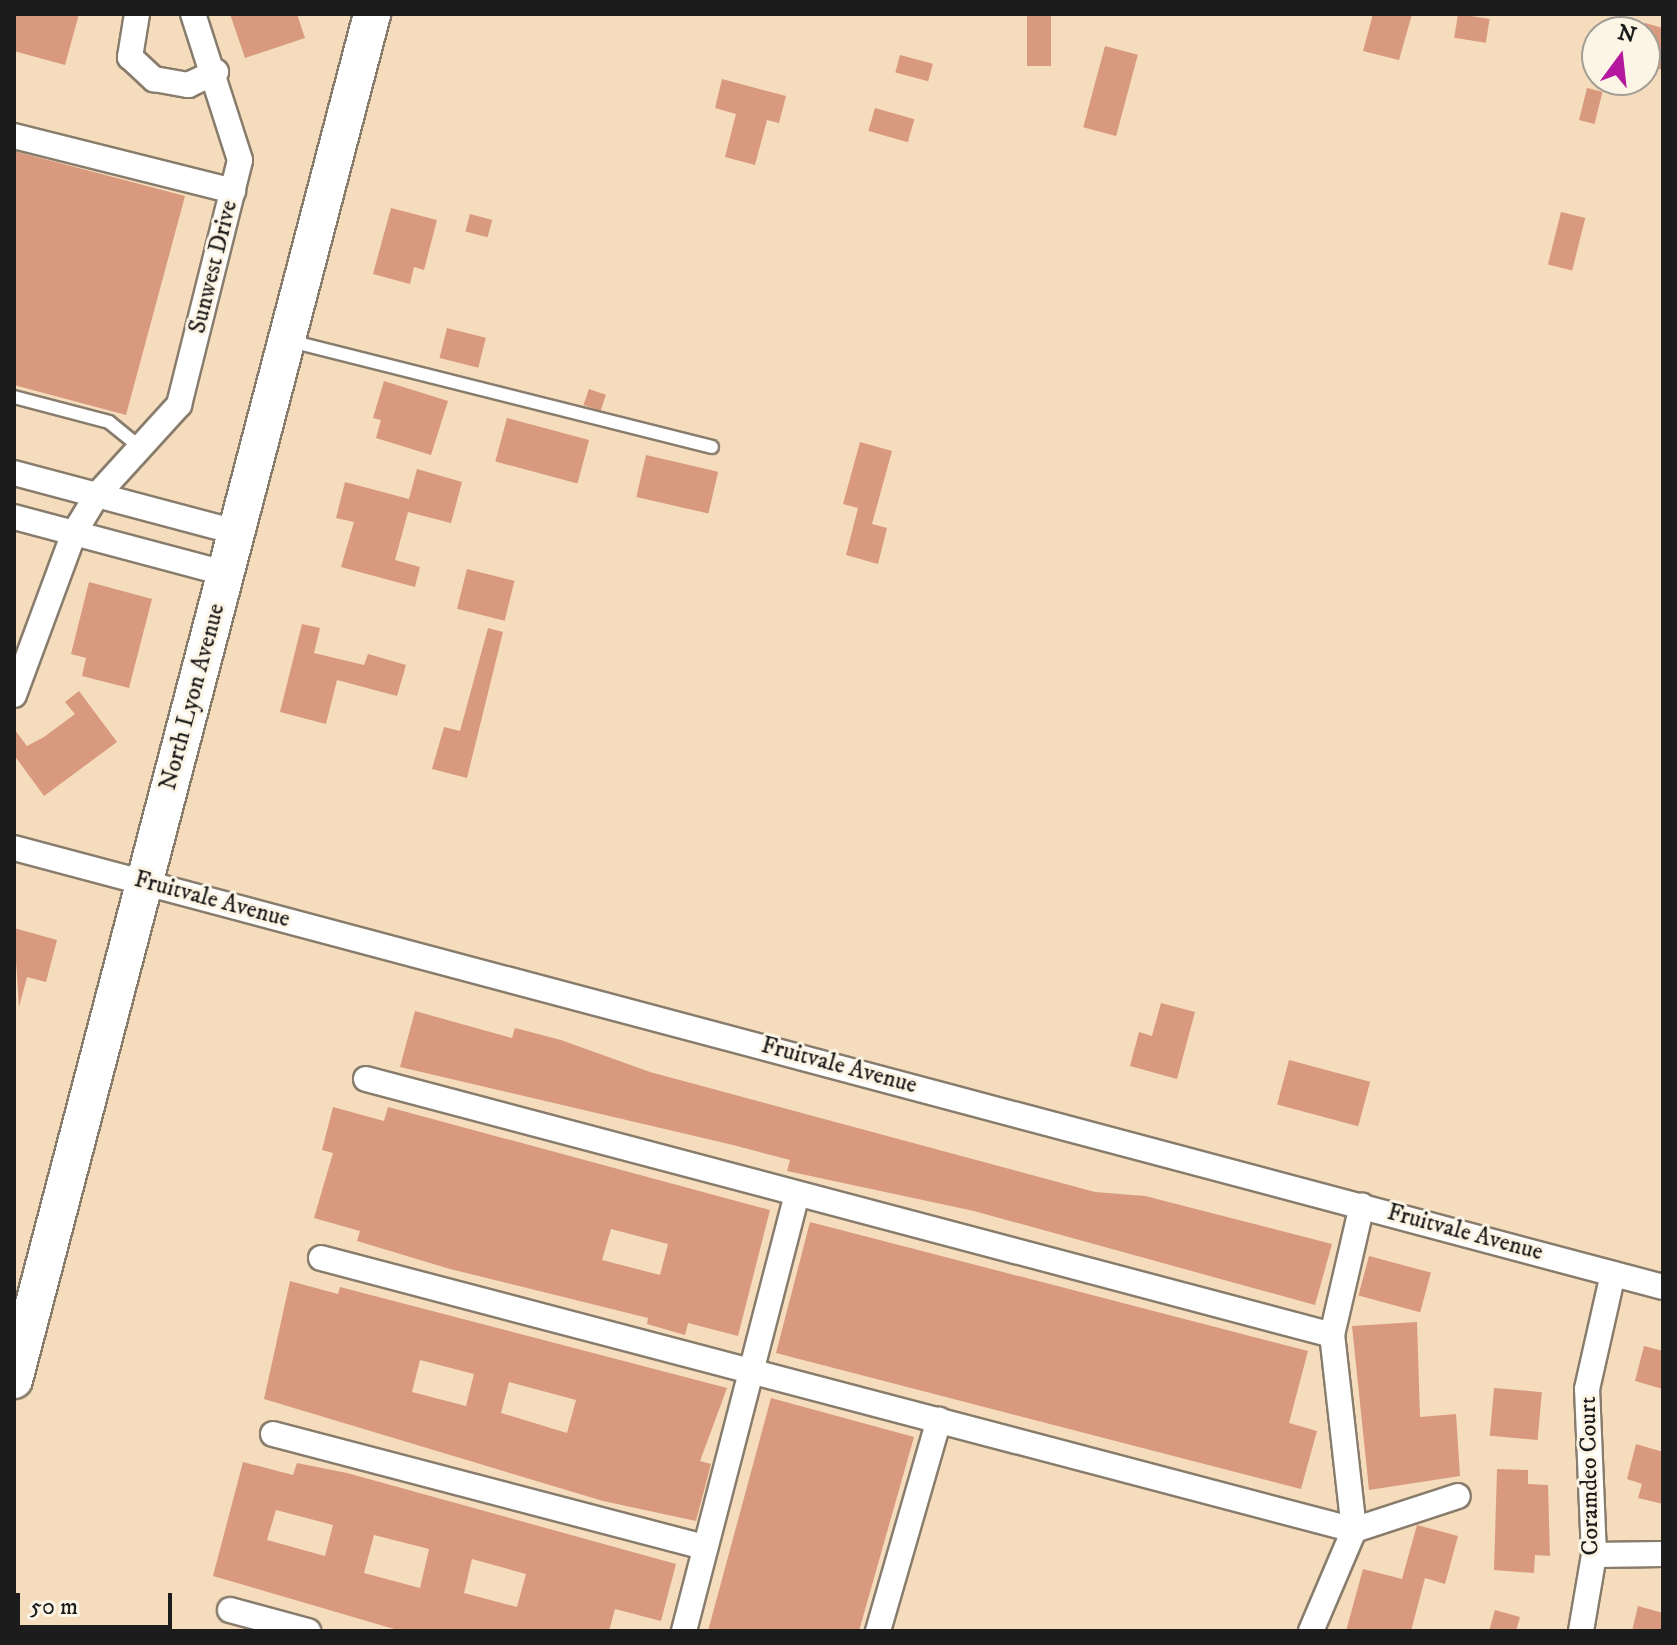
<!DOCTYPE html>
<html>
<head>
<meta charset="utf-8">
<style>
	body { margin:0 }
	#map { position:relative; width:1677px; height:1645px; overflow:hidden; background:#f4dcbd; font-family:"IM FELL DW Pica",serif }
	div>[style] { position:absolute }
	.building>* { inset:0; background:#d9997f; transform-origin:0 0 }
	.roads { filter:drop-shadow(2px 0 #887c6c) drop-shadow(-2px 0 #887c6c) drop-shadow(0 2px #887c6c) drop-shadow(0 -2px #887c6c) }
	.lane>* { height:12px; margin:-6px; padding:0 6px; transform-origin:6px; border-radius:6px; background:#fff }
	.street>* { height:24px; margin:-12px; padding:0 12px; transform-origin:12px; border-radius:12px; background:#fff }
	.secondary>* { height:36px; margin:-18px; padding:0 18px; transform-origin:18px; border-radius:18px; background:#fff }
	span { translate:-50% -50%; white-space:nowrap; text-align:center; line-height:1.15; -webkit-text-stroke:6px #fcf5e5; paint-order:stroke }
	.street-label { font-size:24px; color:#1c1c1c }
	.frame { position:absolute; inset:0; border:16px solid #1c1c1c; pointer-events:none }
	.north { position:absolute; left:1581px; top:16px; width:80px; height:80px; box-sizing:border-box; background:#fcf5e5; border:2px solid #a29e95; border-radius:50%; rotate:15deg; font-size:22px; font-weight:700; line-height:32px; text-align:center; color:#1c1c1c }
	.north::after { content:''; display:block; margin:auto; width:28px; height:36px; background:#b5179e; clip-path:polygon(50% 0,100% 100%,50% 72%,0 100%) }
	.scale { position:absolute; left:16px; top:1593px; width:156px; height:36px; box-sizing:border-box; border:4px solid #1c1c1c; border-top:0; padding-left:10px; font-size:24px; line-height:28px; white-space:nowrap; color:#1c1c1c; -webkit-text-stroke:6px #fcf5e5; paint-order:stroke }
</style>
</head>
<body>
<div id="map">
	<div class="building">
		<i style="clip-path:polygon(14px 14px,79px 14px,65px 65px,14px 51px)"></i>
		<i style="clip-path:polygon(230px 14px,297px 14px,305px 38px,245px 58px)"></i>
		<i style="left:1027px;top:14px;width:24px;height:52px"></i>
		<i style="clip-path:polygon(1373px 14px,1412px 14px,1399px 60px,1363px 51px)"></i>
		<i style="left:1458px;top:14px;width:32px;height:24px;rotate:9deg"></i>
		<i style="clip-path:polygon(1645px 23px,1663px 28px,1663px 70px,1645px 66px)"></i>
		<i style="left:1105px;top:46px;width:34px;height:84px;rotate:15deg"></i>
		<i style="left:900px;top:55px;width:34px;height:18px;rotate:15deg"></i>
		<i style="clip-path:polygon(722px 79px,786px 96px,779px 123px,767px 120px,755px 165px,725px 157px,736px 114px,715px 108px)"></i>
		<i style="left:1587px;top:88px;width:16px;height:33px;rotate:14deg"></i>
		<i style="left:875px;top:108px;width:41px;height:24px;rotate:16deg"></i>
		<i style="clip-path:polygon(14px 151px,185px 196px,126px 415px,14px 385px)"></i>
		<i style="clip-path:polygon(391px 208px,437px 220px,424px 270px,414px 267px,410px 284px,373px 274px)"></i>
		<i style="left:1561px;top:212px;width:25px;height:54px;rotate:14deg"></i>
		<i style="left:470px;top:214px;width:23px;height:18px;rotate:15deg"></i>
		<i style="left:447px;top:328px;width:40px;height:31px;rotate:14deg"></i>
		<i style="clip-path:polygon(384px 381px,448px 401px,431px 455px,376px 438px,381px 420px,373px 418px)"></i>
		<i style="left:589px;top:389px;width:18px;height:17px;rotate:19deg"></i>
		<i style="left:507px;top:418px;width:85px;height:45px;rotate:15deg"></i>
		<i style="clip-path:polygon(860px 442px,892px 451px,872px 524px,887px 528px,878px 564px,846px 555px,858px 508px,843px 504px)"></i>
		<i style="left:646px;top:455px;width:74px;height:43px;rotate:13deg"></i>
		<i style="clip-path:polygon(417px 469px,462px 482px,451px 523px,408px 512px,395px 560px,420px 567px,415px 587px,341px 567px,354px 522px,336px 518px,345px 482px,409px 499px)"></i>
		<i style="left:467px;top:569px;width:49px;height:41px;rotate:14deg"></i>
		<i style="clip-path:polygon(89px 582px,152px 599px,129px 688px,82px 676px,86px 658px,71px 654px)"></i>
		<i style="clip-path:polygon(302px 624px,320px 628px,314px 653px,364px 665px,368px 654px,406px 665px,397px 696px,337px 680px,326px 724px,280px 712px)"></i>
		<i style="clip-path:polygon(488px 628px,503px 632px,467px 778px,432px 769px,444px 727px,460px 731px)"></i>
		<i style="clip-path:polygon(79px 691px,117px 742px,44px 796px,14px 755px,14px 729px,27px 746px,44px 737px,75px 714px,65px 702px)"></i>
		<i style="clip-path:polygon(14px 928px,57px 940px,46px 982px,27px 977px,19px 1007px)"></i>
		<i style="clip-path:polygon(1161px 1003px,1195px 1012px,1177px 1079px,1130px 1066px,1139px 1032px,1152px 1036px)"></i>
		<i style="clip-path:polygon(415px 1011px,512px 1038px,515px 1028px,561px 1040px,650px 1072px,1095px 1192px,1145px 1196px,1332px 1244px,1315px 1305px,974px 1211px,787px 1171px,790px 1160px,733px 1145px,400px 1067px)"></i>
		<i style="left:1289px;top:1060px;width:84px;height:46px;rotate:15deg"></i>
		<i style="clip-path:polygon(evenodd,333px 1107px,384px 1121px,388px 1107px,770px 1210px,738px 1336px,688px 1323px,685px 1335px,647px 1324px,648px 1318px,450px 1269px,357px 1241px,360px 1231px,314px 1218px,333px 1153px,322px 1150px,333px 1107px,611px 1229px,668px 1244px,660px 1275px,602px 1260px,611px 1229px)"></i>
		<i style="clip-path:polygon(810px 1222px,1308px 1351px,1289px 1423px,1317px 1431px,1301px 1489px,776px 1353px)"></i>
		<i style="left:1369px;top:1256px;width:64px;height:41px;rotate:15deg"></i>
		<i style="clip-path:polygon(evenodd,290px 1281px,338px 1294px,340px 1287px,727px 1388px,700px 1461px,711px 1464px,696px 1521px,603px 1501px,264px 1399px,290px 1281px,420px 1360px,474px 1374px,466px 1406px,412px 1392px,420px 1360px,290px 1281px,509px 1382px,576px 1400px,567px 1433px,501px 1413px,509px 1382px)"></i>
		<i style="clip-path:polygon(1417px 1322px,1420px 1417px,1456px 1414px,1460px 1476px,1369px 1490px,1352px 1326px)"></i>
		<i style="clip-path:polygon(1644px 1346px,1663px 1351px,1663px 1389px,1635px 1381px)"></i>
		<i style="left:1494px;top:1388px;width:48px;height:48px;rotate:5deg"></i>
		<i style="clip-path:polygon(771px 1398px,914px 1437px,859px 1631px,708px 1631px)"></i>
		<i style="clip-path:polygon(1636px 1444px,1663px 1452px,1663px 1504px,1638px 1498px,1642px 1484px,1627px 1479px)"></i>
		<i style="clip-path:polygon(evenodd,243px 1462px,293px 1475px,297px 1463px,347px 1473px,676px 1564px,661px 1621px,615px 1609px,609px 1631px,401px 1631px,213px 1576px,243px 1462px,276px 1510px,333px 1525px,325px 1556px,267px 1540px,276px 1510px,243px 1462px,374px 1535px,429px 1549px,420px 1588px,364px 1573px,374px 1535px,243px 1462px,472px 1559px,526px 1574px,517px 1607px,464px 1593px,472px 1559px)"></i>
		<i style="clip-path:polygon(1497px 1469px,1528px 1470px,1528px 1484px,1548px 1485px,1550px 1556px,1535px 1555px,1534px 1573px,1494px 1570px)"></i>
		<i style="clip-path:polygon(1417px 1525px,1458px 1536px,1445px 1584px,1425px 1578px,1411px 1631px,1346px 1631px,1363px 1569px,1402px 1579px)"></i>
		<i style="clip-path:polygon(1638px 1606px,1663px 1613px,1663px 1631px,1632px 1631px)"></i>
		<i style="clip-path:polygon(1495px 1610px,1520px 1617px,1516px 1631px,1489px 1631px)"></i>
	</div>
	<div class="roads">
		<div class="lane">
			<i style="left:290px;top:341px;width:435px;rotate:14.1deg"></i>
			<i style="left:14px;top:397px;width:98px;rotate:14.7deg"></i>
			<i style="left:109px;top:422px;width:41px;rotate:39.1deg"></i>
		</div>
		<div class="street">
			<i style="left:137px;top:14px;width:44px;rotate:99.2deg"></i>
			<i style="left:130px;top:57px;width:33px;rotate:43deg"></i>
			<i style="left:154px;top:79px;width:35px;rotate:10deg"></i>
			<i style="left:188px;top:85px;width:31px;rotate:-25deg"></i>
			<i style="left:14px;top:136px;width:226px;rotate:14.1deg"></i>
			<i style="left:14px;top:473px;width:230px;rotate:14.9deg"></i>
			<i style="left:14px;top:517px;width:218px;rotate:14.9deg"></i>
			<i style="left:14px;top:695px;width:173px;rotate:-69.7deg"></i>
			<i style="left:74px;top:533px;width:44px;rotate:-58.8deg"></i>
			<i style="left:97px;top:495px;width:122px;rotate:-47.7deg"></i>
			<i style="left:179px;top:405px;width:252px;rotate:-76deg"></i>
			<i style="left:240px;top:160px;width:153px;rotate:-107.8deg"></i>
			<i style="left:14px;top:848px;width:1706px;rotate:14.91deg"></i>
			<i style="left:366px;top:1079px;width:999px;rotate:14.84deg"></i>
			<i style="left:321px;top:1258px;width:1068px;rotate:14.75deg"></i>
			<i style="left:1354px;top:1530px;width:109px;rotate:-18.1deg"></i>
			<i style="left:273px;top:1434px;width:447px;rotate:14.7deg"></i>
			<i style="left:1594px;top:1555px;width:69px;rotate:-0.8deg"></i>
			<i style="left:230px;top:1610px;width:81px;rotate:15.1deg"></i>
			<i style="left:684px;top:1631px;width:451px;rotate:-75.5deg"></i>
			<i style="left:878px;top:1631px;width:220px;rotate:-73.9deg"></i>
			<i style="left:1311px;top:1631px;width:110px;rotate:-66.9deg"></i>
			<i style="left:1354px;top:1530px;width:196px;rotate:-96.4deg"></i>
			<i style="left:1332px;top:1335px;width:133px;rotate:-77deg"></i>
			<i style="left:1581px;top:1631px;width:77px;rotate:-80.3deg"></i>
			<i style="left:1594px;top:1555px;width:166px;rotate:-92.4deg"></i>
			<i style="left:1587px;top:1389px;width:118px;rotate:-77.3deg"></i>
		</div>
		<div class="secondary">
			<i style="left:14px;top:1380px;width:1412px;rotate:-75.31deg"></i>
		</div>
	</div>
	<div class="street-label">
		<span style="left:214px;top:267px;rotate:-76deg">Sunwest Drive</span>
		<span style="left:193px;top:697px;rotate:-75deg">North Lyon Avenue</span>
		<span style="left:212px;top:900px;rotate:15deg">Fruitvale Avenue</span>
		<span style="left:839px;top:1066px;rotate:15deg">Fruitvale Avenue</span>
		<span style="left:1465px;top:1233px;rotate:15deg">Fruitvale Avenue</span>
		<span style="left:1590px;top:1476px;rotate:-91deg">Coramdeo Court</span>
	</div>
	<div class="frame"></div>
	<div class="north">N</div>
	<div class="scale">50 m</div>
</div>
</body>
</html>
